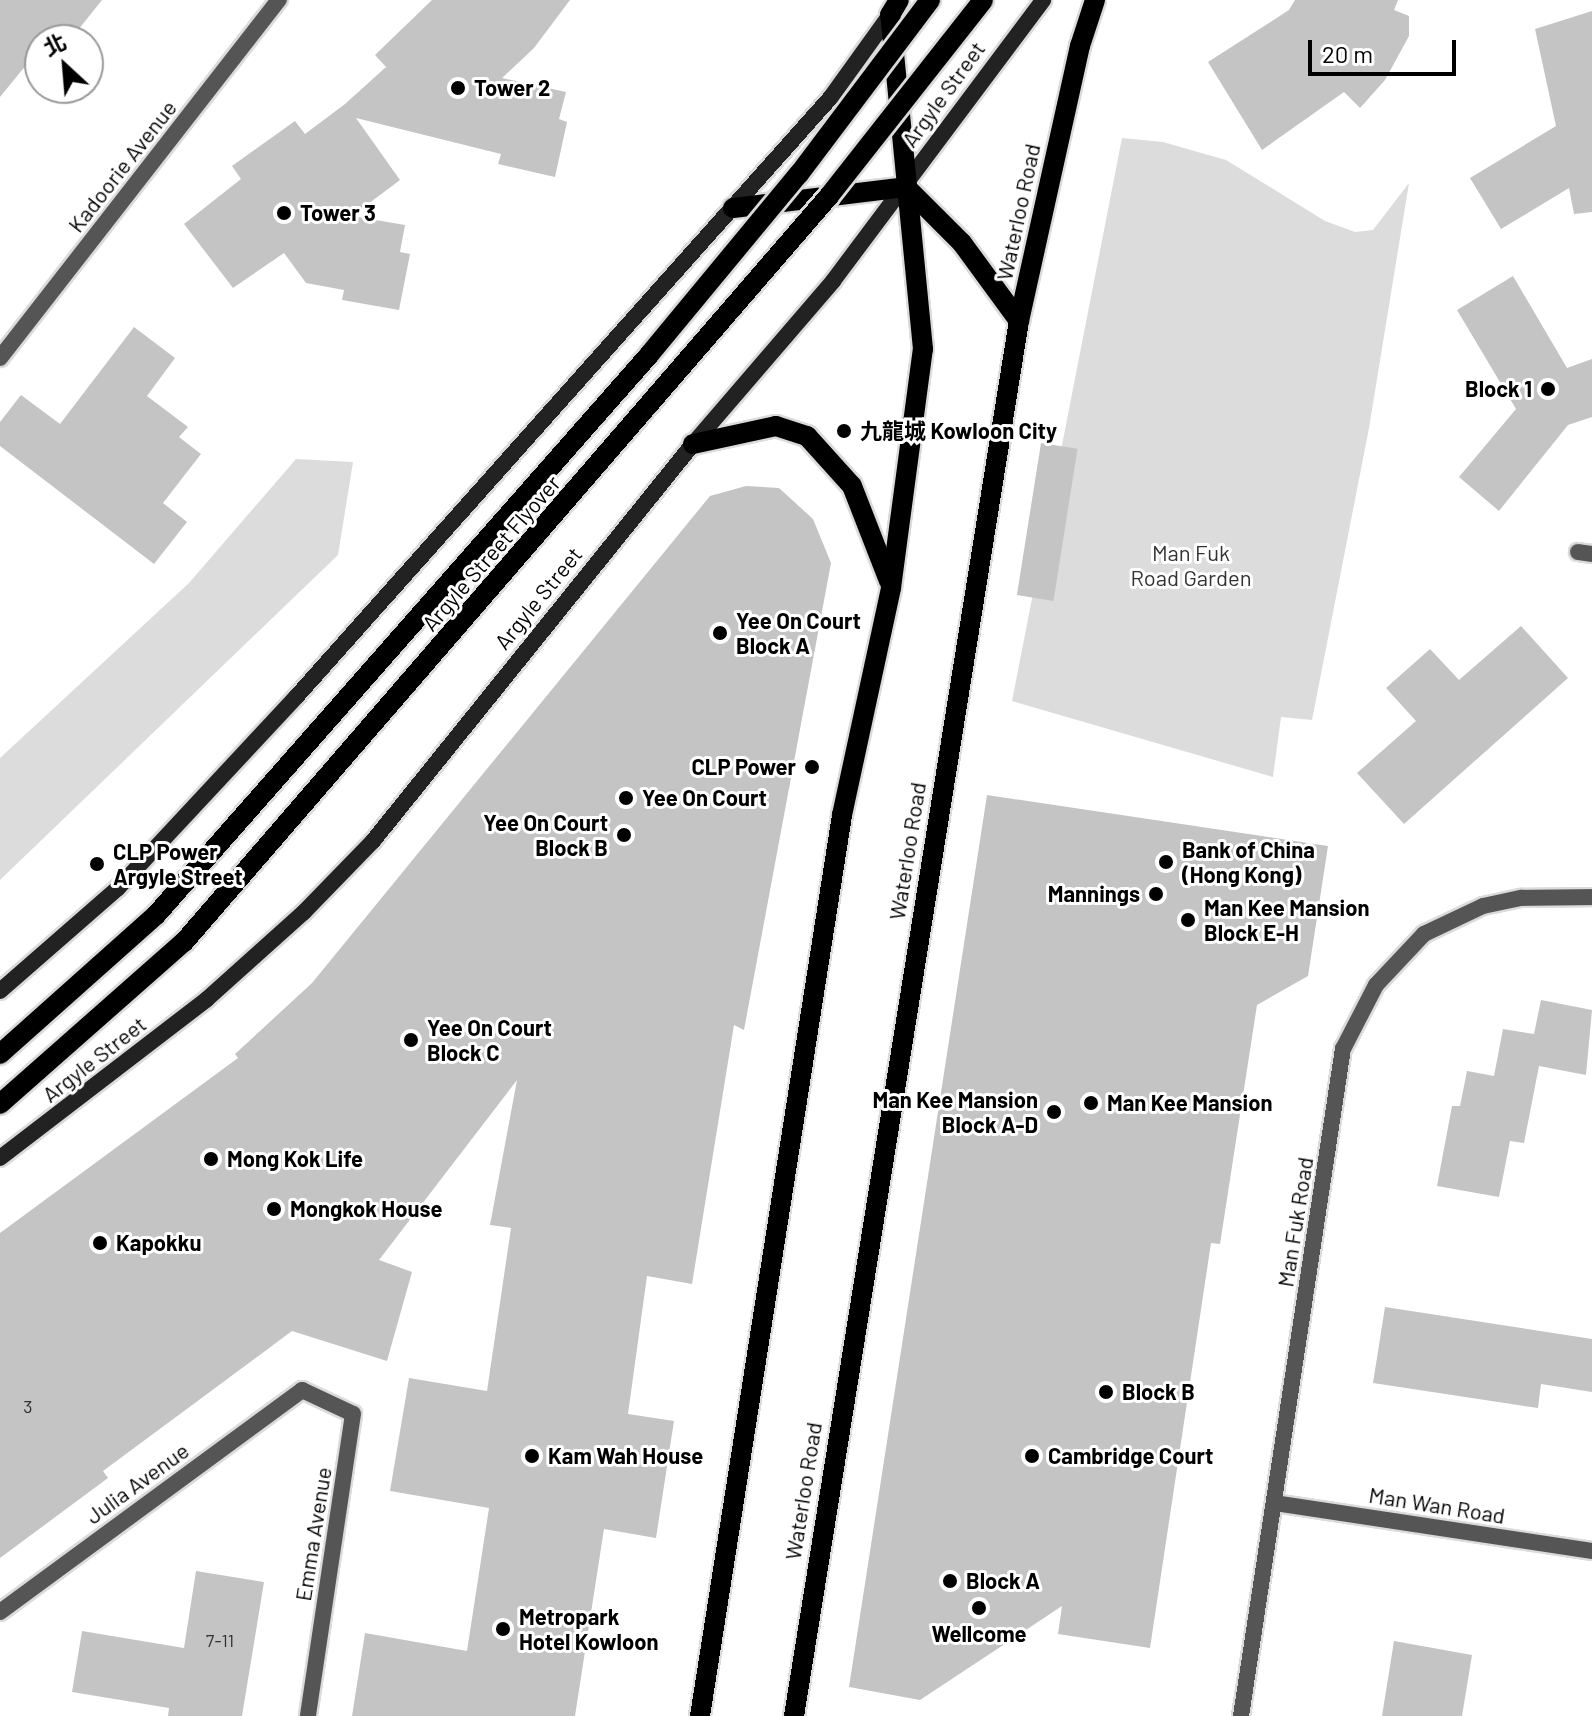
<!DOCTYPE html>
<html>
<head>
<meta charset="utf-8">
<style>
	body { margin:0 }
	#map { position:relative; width:1592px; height:1716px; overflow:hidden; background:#fff; font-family:Barlow,"Noto Sans TC",sans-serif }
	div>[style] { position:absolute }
	.green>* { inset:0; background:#dcdcdc }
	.building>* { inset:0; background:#c4c4c4; transform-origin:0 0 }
	.roads { filter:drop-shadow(2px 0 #dbdbdb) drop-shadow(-2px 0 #dbdbdb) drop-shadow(0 2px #dbdbdb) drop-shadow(0 -2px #dbdbdb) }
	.minor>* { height:16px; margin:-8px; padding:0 8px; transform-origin:8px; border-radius:8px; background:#555 }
	.secondary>* { height:16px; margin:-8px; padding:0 8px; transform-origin:8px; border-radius:8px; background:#222 }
	.primary>* { height:20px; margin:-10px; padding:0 10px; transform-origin:10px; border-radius:10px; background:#000 }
	.bridges { filter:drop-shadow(2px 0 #dbdbdb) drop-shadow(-2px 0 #dbdbdb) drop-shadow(0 2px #dbdbdb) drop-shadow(0 -2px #dbdbdb) }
	.primary-bridge>* { height:20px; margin:-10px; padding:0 10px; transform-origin:10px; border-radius:10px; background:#000 }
	.dots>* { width:22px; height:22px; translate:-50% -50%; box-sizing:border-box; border:4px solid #fff; border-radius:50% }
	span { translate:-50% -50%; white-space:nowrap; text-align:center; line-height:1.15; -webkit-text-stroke:6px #fff; paint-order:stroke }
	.number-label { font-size:18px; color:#313131 }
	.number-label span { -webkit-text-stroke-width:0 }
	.poi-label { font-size:22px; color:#000; font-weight:700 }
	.left { translate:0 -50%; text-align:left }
	.right { translate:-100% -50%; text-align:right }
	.street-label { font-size:22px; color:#000 }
	.park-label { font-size:22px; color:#333 }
	.north { position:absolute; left:24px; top:24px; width:80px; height:80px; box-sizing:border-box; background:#fff; border:2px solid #999; border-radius:50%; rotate:334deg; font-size:22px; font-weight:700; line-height:32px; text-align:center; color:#000 }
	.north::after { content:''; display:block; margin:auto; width:28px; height:36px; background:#000; clip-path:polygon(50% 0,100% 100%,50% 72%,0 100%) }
	.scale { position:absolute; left:1308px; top:40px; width:148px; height:36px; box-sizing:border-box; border:4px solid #000; border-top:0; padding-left:10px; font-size:24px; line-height:28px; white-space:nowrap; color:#000; -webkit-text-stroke:6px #fff; paint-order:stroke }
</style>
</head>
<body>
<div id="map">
	<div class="green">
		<i style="clip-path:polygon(1122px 138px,1163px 142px,1226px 160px,1325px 221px,1355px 232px,1373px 230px,1409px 183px,1369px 428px,1312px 720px,1281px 717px,1273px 777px,1012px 701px)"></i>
		<i style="clip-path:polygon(296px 459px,353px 462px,338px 555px,0 880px,0 758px,189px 583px)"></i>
	</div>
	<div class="building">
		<i style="clip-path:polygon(0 0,102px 0,70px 40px,40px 40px,40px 48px,0 97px)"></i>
		<i style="clip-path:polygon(432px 0,570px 0,534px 48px,502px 78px,566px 92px,559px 119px,567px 122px,555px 177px,498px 164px,501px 154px,356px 118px,400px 180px,352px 216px,405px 225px,400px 252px,410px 254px,399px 310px,342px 300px,344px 290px,306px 283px,284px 253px,233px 288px,184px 224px,241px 179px,232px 166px,295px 121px,305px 134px,345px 104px,386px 67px,375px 55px)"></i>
		<i style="clip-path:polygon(1295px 0,1398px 0,1394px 10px,1409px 16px,1409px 36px,1385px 80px,1360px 108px,1344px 92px,1262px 150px,1208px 62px,1289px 10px)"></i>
		<i style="clip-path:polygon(1592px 11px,1592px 212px,1574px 214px,1569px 188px,1501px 229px,1470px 178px,1556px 126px,1535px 29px)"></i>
		<i style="clip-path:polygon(1513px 276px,1567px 368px,1592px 359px,1592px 417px,1568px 425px,1499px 511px,1459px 477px,1516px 409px,1457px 310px)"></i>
		<i style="clip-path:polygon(134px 327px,175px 358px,147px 396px,188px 427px,179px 437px,201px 454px,163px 503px,187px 522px,154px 564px,0 446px,0 422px,21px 395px,60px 424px)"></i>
		<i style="left:1041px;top:443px;width:37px;height:154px;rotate:9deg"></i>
		<i style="clip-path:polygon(746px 486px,779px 488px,813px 519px,831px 563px,744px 1030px,734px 1025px,692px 1284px,647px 1276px,628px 1414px,674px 1421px,656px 1538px,604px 1529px,575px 1716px,352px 1716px,365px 1633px,467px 1651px,489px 1508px,390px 1491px,409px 1378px,487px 1391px,511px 1228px,490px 1225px,517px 1080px,379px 1260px,412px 1272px,387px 1361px,292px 1331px,103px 1471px,108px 1478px,0 1558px,0 1233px,238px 1058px,235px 1054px,312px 983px,710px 496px)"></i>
		<i style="clip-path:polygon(1521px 626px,1568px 678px,1404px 824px,1357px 773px,1416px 721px,1386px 688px,1430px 649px,1459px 680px)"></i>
		<i style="clip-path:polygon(987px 795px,1328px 846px,1308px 976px,1257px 1005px,1220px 1244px,1211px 1243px,1150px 1648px,1058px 1634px,1062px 1606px,920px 1700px,849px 1687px)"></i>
		<i style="clip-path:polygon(1541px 1000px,1592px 1010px,1586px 1075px,1539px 1066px,1524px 1143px,1510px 1141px,1499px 1197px,1437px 1186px,1452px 1106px,1460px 1106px,1467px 1071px,1494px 1076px,1503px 1029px,1534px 1034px)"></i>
		<i style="clip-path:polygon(1385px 1307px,1592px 1339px,1592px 1392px,1541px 1384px,1538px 1408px,1373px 1383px)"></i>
		<i style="clip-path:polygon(196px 1571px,264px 1582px,242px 1716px,168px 1716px,169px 1708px,72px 1692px,82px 1631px,184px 1648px)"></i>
		<i style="clip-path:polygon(1394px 1641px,1472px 1655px,1462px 1716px,1382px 1716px)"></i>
	</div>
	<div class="roads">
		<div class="minor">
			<i style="left:0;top:358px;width:454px;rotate:-52.1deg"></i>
			<i style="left:1578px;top:552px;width:14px;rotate:8deg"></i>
			<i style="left:1275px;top:1503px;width:321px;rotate:8.6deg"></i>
			<i style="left:0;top:1612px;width:375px;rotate:-36.3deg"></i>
			<i style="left:302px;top:1390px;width:56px;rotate:25.2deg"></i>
			<i style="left:353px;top:1414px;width:305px;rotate:98.5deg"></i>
			<i style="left:1241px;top:1716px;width:675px;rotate:-81.31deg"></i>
			<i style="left:1343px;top:1049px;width:72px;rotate:-62.7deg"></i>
			<i style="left:1376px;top:985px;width:70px;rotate:-46.7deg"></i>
			<i style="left:1424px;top:934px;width:65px;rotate:-25.4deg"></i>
			<i style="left:1483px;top:906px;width:40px;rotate:-12deg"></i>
			<i style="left:1522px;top:898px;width:70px;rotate:-0.8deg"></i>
		</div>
		<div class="secondary">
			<i style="left:0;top:991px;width:157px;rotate:-41.1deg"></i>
			<i style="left:118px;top:888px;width:262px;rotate:-47deg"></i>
			<i style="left:297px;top:696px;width:802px;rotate:-48.28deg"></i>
			<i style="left:831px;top:97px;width:101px;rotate:-54.3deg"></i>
			<i style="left:0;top:1158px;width:261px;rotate:-37.5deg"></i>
			<i style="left:207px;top:999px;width:130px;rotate:-41.9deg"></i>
			<i style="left:304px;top:912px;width:99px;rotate:-45.8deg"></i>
			<i style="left:373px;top:841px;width:510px;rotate:-51.13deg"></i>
			<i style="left:693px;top:444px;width:215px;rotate:-49.3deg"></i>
			<i style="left:833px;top:281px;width:351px;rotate:-53.2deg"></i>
		</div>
		<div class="primary">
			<i style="left:906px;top:187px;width:79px;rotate:45deg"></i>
			<i style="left:962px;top:243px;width:97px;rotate:53.8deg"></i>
			<i style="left:733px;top:208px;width:174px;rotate:-6.9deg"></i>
			<i style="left:693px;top:444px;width:85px;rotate:-12.2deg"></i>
			<i style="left:776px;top:426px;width:33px;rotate:18deg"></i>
			<i style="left:807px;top:436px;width:67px;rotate:48deg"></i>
			<i style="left:852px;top:486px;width:102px;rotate:68.7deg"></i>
			<i style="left:700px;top:1716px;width:912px;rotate:-81.04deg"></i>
			<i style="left:842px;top:815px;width:232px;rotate:-77.8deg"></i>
			<i style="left:891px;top:588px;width:241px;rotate:-82.4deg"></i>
			<i style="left:923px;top:349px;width:336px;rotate:-95.6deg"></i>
			<i style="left:890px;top:15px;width:17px;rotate:-59deg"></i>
			<i style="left:794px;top:1716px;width:1413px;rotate:-80.84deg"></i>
			<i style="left:1019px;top:321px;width:282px;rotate:-77.5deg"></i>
			<i style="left:1080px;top:46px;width:48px;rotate:-71.9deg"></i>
		</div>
	</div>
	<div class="bridges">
		<div class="primary-bridge">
			<i style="left:0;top:1054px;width:209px;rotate:-41.7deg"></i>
			<i style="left:156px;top:915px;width:746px;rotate:-48.64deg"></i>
			<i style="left:649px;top:355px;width:235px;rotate:-50.4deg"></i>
			<i style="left:799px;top:174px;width:218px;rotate:-53deg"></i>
			<i style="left:0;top:1104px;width:245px;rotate:-41.4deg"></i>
			<i style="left:184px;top:942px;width:986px;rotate:-49.15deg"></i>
			<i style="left:829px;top:196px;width:249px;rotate:-51.8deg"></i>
		</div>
	</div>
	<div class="dots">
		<i style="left:458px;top:88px;background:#000"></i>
		<i style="left:284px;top:213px;background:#000"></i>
		<i style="left:1548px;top:389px;background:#000"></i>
		<i style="left:844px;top:431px;background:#000"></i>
		<i style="left:720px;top:633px;background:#000"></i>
		<i style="left:812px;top:767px;background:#000"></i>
		<i style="left:626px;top:798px;background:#000"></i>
		<i style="left:624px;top:835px;background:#000"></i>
		<i style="left:1166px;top:862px;background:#000"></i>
		<i style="left:97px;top:864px;background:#000"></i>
		<i style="left:1156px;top:894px;background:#000"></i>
		<i style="left:1188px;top:920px;background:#000"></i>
		<i style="left:411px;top:1040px;background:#000"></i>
		<i style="left:1091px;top:1103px;background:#000"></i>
		<i style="left:1054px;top:1112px;background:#000"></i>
		<i style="left:211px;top:1159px;background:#000"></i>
		<i style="left:274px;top:1209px;background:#000"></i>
		<i style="left:100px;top:1243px;background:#000"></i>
		<i style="left:1106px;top:1392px;background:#000"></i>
		<i style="left:532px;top:1456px;background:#000"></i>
		<i style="left:1032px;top:1456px;background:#000"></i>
		<i style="left:950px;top:1581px;background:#000"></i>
		<i style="left:979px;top:1608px;background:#000"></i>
		<i style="left:503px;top:1629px;background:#000"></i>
	</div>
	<div class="number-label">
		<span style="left:28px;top:1406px">3</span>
		<span style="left:220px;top:1640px">7-11</span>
	</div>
	<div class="poi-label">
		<span class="left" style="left:474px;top:88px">Tower 2</span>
		<span class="left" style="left:300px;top:213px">Tower 3</span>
		<span class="right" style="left:1532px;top:389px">Block 1</span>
		<span class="left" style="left:860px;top:431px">九龍城 Kowloon City</span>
		<span class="left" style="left:736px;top:633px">Yee On Court<br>Block A</span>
		<span class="right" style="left:796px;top:767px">CLP Power</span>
		<span class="left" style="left:642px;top:798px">Yee On Court</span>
		<span class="right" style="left:608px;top:835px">Yee On Court<br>Block B</span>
		<span class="left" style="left:1182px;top:862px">Bank of China<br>(Hong Kong)</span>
		<span class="left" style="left:113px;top:864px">CLP Power<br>Argyle Street</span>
		<span class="right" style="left:1140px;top:894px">Mannings</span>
		<span class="left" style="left:1204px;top:920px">Man Kee Mansion<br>Block E-H</span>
		<span class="left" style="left:427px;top:1040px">Yee On Court<br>Block C</span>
		<span class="right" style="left:1038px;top:1112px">Man Kee Mansion<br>Block A-D</span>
		<span class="left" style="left:1107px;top:1103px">Man Kee Mansion</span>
		<span class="left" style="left:227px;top:1159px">Mong Kok Life</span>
		<span class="left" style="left:290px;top:1209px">Mongkok House</span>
		<span class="left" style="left:116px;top:1243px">Kapokku</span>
		<span class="left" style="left:1122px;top:1392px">Block B</span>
		<span class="left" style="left:548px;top:1456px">Kam Wah House</span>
		<span class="left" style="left:1048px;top:1456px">Cambridge Court</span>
		<span class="left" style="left:966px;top:1581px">Block A</span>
		<span class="left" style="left:519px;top:1629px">Metropark<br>Hotel Kowloon</span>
		<span style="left:979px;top:1634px">Wellcome</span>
	</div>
	<div class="street-label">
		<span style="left:943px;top:94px;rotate:-54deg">Argyle Street</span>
		<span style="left:122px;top:166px;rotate:-52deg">Kadoorie Avenue</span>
		<span style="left:1018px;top:212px;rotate:-78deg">Waterloo Road</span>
		<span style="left:491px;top:553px;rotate:-49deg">Argyle Street Flyover</span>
		<span style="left:538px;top:598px;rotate:-51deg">Argyle Street</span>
		<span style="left:907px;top:851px;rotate:-81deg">Waterloo Road</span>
		<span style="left:94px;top:1059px;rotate:-38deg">Argyle Street</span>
		<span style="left:1295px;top:1222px;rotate:-81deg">Man Fuk Road</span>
		<span style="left:137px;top:1483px;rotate:-36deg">Julia Avenue</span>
		<span style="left:803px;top:1491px;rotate:-81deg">Waterloo Road</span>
		<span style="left:1437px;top:1505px;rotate:9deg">Man Wan Road</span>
		<span style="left:313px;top:1534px;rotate:-81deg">Emma Avenue</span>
	</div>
	<div class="park-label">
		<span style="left:1191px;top:565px">Man Fuk<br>Road Garden</span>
	</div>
	<div class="north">北</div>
	<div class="scale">20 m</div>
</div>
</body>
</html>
